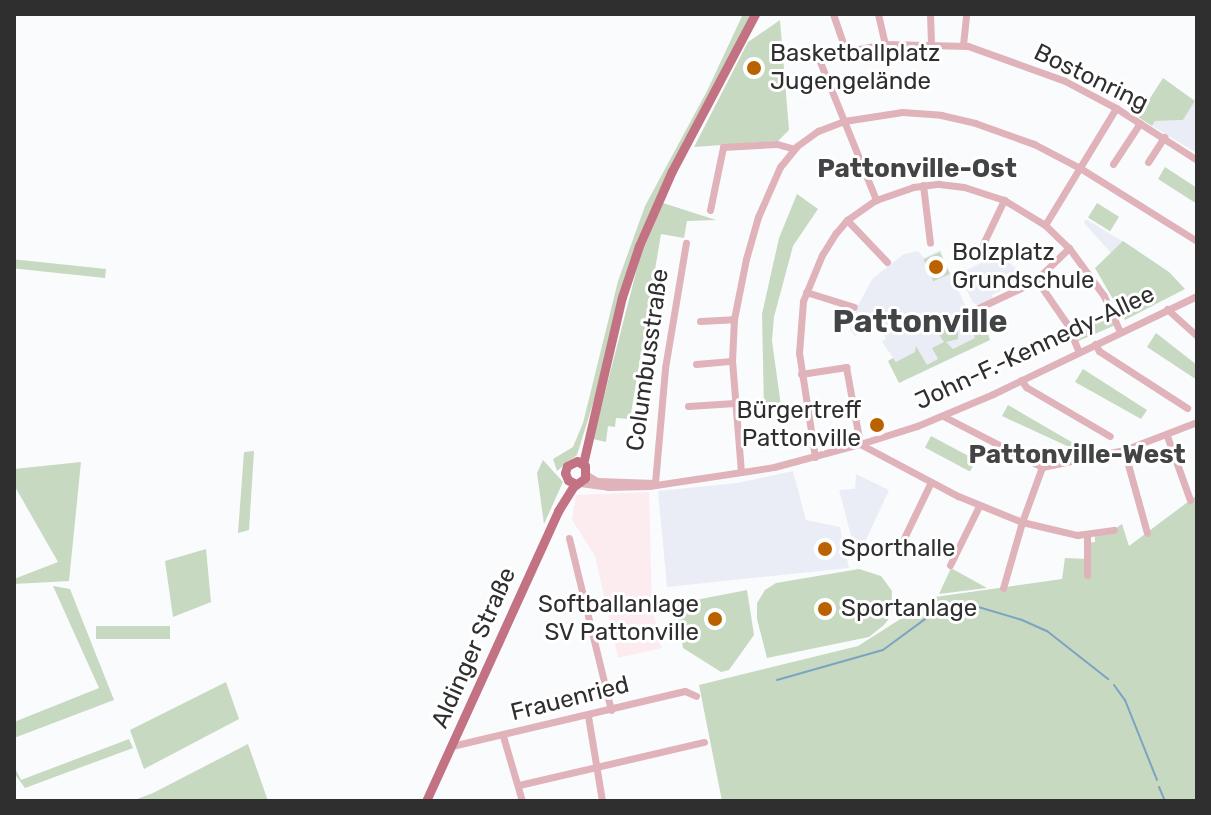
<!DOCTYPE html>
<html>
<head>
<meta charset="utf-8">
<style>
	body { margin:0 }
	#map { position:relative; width:1211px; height:815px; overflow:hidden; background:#fafbfd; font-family:Rubik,sans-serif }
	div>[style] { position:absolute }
	.commercial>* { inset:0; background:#fcecf0 }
	.built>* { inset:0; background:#eaedf6 }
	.green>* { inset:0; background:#c7d9c1; transform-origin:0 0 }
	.stream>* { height:2px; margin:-1px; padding:0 1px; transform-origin:1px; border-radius:1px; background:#7da3c1 }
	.minor>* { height:7px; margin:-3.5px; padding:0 3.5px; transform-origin:3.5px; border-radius:3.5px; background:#e0b2ba }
	.major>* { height:9px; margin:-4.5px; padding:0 4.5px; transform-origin:4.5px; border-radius:4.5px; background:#c37284 }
	.dots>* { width:22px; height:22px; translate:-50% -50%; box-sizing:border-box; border:4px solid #fff; border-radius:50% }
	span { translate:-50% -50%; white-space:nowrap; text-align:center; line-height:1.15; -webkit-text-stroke:6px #fff; paint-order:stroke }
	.poi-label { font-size:24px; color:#2f2f30 }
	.left { translate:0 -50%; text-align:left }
	.right { translate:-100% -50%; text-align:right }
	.street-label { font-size:24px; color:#2f2f30 }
	.neighbourhood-label { font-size:26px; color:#434445; font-weight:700 }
	.district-label { font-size:32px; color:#434445; font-weight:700 }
	.frame { position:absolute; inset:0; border:16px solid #2f2f30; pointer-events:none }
</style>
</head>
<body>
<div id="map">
	<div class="commercial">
		<i style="clip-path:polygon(649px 492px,652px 607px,662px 648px,618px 658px,595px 556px,572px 520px,576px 495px)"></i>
	</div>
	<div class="built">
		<i style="clip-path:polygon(1195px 101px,1197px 102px,1197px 153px,1152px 126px,1155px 121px,1183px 120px)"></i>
		<i style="clip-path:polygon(1086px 219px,1135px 249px,1112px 254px,1084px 223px)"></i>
		<i style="clip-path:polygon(940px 250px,981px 340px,906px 376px,882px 342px,886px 338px,876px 325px,855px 336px,850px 330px,857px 307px,873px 278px,904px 254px,918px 251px,924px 258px)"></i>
		<i style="clip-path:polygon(998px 254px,1028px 278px,992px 295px,993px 299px,979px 305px,973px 303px,959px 274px)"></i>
		<i style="clip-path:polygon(793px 471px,806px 520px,840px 527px,849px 568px,667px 587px,658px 491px,737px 483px)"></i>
		<i style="clip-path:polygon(856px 474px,889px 490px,860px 553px,855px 551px,839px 490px,855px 489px)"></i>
	</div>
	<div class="green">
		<i style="clip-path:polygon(743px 14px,754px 14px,657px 198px,577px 455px,557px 471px,553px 459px,573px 447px,583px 423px,618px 281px,645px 206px,707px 91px)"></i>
		<i style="clip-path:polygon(780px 20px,789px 130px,778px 141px,694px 147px,748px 42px)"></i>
		<i style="clip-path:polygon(1163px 78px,1195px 101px,1183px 120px,1155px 121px,1152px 126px,1138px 117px)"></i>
		<i style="clip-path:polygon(1165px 167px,1197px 188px,1197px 204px,1158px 179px)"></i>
		<i style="clip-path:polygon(797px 194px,818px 209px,793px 246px,774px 317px,772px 341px,781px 406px,764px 410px,762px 314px,779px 238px)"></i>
		<i style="clip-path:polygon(663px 203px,716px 220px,687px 221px,684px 238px,661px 234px,630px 419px,616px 418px,615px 427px,608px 426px,606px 442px,593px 439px,640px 257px)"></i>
		<i style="left:1097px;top:203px;width:26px;height:17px;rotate:32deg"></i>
		<i style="clip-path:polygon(1123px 241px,1169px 272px,1185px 289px,1125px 320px,1095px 268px)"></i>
		<i style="left:940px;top:252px;width:24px;height:18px;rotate:66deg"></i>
		<i style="left:106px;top:269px;width:9px;height:93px;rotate:96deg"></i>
		<i style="left:1108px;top:312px;width:15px;height:40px;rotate:67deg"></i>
		<i style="clip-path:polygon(970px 314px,973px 319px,982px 316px,990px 340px,899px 383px,888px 361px,893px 358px,896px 362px,915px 352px,916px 346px,927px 365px,938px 359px,932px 348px,944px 342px,937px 332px,944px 324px,958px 331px,958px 339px,946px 342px,953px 349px,975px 338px,965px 316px)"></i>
		<i style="clip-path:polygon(1156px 333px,1197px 365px,1197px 380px,1147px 347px)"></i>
		<i style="clip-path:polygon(1083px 369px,1147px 410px,1141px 419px,1075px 382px)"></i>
		<i style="clip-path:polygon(1008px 405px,1094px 455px,1070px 460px,1067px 446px,1002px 416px)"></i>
		<i style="left:931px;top:436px;width:51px;height:13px;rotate:28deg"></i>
		<i style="clip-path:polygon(254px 451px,249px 530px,238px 533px,244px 452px)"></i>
		<i style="clip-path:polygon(543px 460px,563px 482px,544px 524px,537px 473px)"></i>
		<i style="clip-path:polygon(81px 462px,69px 581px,14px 584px,14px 579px,58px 562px,14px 485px,14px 469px)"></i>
		<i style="clip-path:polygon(1197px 495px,1197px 801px,722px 801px,699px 685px,858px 646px,935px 597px,1062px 579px,1065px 558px,1087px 559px,1087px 543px,1095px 542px,1095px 534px,1113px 530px,1122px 524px,1129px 546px)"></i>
		<i style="clip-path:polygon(206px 549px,211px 602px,173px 617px,165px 561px)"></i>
		<i style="clip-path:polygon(951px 568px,987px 588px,939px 594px)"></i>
		<i style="clip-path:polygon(859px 569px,881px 576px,892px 591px,891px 616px,884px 625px,869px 637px,767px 658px,757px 619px,757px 603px,765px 590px,776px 583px)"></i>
		<i style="clip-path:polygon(53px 586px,70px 589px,114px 700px,14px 738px,14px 722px,99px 688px)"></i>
		<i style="clip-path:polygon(747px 590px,754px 635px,729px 670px,721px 672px,683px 648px,675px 604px)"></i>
		<i style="left:170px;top:626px;width:13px;height:74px;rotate:90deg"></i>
		<i style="clip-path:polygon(226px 682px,239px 719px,144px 769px,130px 730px)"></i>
		<i style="clip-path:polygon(129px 739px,133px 748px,25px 788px,14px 773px,14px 766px,21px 780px)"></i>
		<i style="clip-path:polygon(248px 744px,268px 801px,132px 801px,153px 793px)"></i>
	</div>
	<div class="stream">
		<i style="left:777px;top:680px;width:110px;rotate:-15.8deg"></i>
		<i style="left:883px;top:650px;width:66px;rotate:-36.3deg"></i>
		<i style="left:936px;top:611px;width:24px;rotate:-24deg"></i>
		<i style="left:958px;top:601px;width:67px;rotate:16.5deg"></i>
		<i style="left:1022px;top:620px;width:27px;rotate:24deg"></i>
		<i style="left:1047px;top:631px;width:78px;rotate:38.2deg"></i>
		<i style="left:1114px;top:685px;width:19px;rotate:54deg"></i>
		<i style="left:1125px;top:700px;width:86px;rotate:68.2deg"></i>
		<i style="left:1159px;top:787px;width:15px;rotate:67deg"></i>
	</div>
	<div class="minor">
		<i style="left:833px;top:14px;width:37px;rotate:71deg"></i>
		<i style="left:878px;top:14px;width:31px;rotate:77deg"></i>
		<i style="left:930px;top:14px;width:29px;rotate:88deg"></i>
		<i style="left:963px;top:45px;width:31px;rotate:-84deg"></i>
		<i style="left:816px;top:52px;width:160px;rotate:67.9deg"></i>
		<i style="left:818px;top:57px;width:68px;rotate:-11deg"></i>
		<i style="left:885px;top:44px;width:83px;rotate:1.4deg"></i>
		<i style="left:968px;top:46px;width:103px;rotate:19.8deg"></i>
		<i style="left:1065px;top:81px;width:58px;rotate:27.9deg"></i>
		<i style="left:1116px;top:108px;width:96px;rotate:32.7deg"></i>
		<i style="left:1148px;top:162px;width:30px;rotate:-57deg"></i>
		<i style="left:1113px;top:164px;width:49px;rotate:-56.6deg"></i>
		<i style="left:923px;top:185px;width:58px;rotate:83.1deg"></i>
		<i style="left:710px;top:210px;width:64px;rotate:-78.3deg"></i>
		<i style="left:723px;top:147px;width:54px;rotate:-3.2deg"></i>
		<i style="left:777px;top:144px;width:18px;rotate:16deg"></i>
		<i style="left:847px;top:220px;width:58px;rotate:46.4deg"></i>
		<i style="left:1045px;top:225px;width:137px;rotate:-58.7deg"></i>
		<i style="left:983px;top:244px;width:49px;rotate:-64.5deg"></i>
		<i style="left:1036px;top:279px;width:55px;rotate:55.4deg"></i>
		<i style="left:1067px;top:324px;width:30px;rotate:67deg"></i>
		<i style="left:806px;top:292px;width:50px;rotate:17.4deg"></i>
		<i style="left:1167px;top:309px;width:40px;rotate:42deg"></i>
		<i style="left:974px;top:310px;width:66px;rotate:-25deg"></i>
		<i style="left:1034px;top:282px;width:49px;rotate:-44.2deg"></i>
		<i style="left:700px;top:321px;width:34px;rotate:-3deg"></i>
		<i style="left:1095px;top:344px;width:8px;rotate:60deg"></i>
		<i style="left:1099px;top:351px;width:105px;rotate:32.9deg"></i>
		<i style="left:696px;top:364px;width:36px;rotate:-5deg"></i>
		<i style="left:801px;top:374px;width:46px;rotate:-8.8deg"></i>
		<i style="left:846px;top:367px;width:78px;rotate:79.7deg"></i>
		<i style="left:860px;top:444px;width:111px;rotate:28deg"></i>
		<i style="left:958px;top:496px;width:69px;rotate:22.1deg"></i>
		<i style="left:1022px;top:522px;width:59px;rotate:-70deg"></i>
		<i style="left:1021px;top:380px;width:9px;rotate:54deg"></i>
		<i style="left:1026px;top:387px;width:97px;rotate:30.3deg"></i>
		<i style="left:688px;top:406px;width:47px;rotate:-3.7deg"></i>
		<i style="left:943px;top:416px;width:111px;rotate:27.3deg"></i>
		<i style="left:1042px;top:467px;width:84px;rotate:-11.7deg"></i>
		<i style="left:1124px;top:450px;width:78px;rotate:-21deg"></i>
		<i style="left:1167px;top:436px;width:68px;rotate:70.2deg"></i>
		<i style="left:1124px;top:450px;width:86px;rotate:74.5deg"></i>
		<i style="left:815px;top:457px;width:105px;rotate:-98.7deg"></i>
		<i style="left:799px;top:353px;width:52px;rotate:-85.6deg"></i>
		<i style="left:803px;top:301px;width:50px;rotate:-67.6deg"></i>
		<i style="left:822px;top:255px;width:26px;rotate:-58deg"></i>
		<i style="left:836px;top:233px;width:17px;rotate:-50deg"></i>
		<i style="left:847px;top:220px;width:35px;rotate:-35deg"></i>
		<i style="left:876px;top:200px;width:39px;rotate:-19deg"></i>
		<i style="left:913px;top:187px;width:26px;rotate:-7deg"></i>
		<i style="left:939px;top:184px;width:25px;rotate:7deg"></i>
		<i style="left:964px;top:187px;width:42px;rotate:18deg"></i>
		<i style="left:1004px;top:200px;width:48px;rotate:31.4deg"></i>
		<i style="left:1045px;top:225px;width:33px;rotate:44deg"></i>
		<i style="left:1069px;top:248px;width:59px;rotate:53.9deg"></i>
		<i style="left:1104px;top:296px;width:39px;rotate:66deg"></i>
		<i style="left:741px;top:472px;width:111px;rotate:-94.6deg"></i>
		<i style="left:732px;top:361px;width:42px;rotate:-87.3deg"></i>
		<i style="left:734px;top:319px;width:61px;rotate:-78.7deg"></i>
		<i style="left:746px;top:259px;width:44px;rotate:-74.1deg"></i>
		<i style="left:758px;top:217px;width:55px;rotate:-66.3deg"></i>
		<i style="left:780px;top:167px;width:27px;rotate:-51deg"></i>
		<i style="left:797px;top:146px;width:26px;rotate:-36deg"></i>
		<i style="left:818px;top:131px;width:28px;rotate:-21deg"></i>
		<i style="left:844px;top:121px;width:59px;rotate:-8.8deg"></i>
		<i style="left:902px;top:112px;width:39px;rotate:4deg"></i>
		<i style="left:941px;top:115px;width:35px;rotate:13deg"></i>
		<i style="left:975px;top:123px;width:63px;rotate:19.6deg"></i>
		<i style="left:1034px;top:144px;width:52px;rotate:27.6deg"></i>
		<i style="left:1080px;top:168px;width:138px;rotate:32deg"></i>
		<i style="left:587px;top:475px;width:12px;rotate:31deg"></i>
		<i style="left:597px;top:481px;width:58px;rotate:2deg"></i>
		<i style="left:580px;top:483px;width:28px;rotate:8deg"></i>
		<i style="left:608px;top:487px;width:41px;rotate:-1.4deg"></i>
		<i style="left:649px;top:486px;width:126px;rotate:-8.6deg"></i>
		<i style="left:774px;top:467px;width:89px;rotate:-15deg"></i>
		<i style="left:860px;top:444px;width:60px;rotate:-17.5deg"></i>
		<i style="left:917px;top:426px;width:82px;rotate:-22.8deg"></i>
		<i style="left:993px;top:394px;width:226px;rotate:-25.7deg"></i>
		<i style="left:655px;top:483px;width:115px;rotate:-85deg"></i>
		<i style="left:665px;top:368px;width:127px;rotate:-80.5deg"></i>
		<i style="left:1087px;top:535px;width:40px;rotate:90deg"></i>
		<i style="left:569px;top:538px;width:177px;rotate:76.3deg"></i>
		<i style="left:904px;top:538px;width:62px;rotate:-64.3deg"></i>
		<i style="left:950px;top:565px;width:66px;rotate:-63.8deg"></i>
		<i style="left:1003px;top:588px;width:69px;rotate:-73.9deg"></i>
		<i style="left:1022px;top:522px;width:57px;rotate:13.3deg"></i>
		<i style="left:1077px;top:535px;width:37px;rotate:-8deg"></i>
		<i style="left:588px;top:716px;width:86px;rotate:80.6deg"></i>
		<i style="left:503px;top:736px;width:68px;rotate:73.7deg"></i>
		<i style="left:452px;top:746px;width:239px;rotate:-13.3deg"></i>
		<i style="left:685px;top:691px;width:12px;rotate:24deg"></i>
		<i style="left:519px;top:785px;width:190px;rotate:-13.1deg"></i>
	</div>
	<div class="major">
		<i style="left:583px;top:464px;width:171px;rotate:-76.9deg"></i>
		<i style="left:622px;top:297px;width:54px;rotate:-71.6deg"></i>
		<i style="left:639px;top:246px;width:82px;rotate:-66.3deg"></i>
		<i style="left:672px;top:171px;width:178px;rotate:-62.1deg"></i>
		<i style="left:426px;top:801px;width:319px;rotate:-65.5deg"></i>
		<i style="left:558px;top:511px;width:28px;rotate:-58deg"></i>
		<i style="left:573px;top:487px;width:15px;rotate:-37deg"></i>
		<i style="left:585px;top:478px;width:12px;rotate:-90deg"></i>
		<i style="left:585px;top:466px;width:9px;rotate:-148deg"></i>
		<i style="left:577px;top:461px;width:11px;rotate:153deg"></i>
		<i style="left:567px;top:466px;width:7px;rotate:106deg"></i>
		<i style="left:565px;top:473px;width:8px;rotate:67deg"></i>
		<i style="left:568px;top:480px;width:9px;rotate:27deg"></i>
	</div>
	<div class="dots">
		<i style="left:754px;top:68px;background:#bb6200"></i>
		<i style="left:936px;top:267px;background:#bb6200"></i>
		<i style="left:877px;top:425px;background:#bb6200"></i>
		<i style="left:825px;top:549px;background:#bb6200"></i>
		<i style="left:825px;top:609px;background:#bb6200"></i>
		<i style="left:715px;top:619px;background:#bb6200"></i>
	</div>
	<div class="poi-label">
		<span class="left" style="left:770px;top:68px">Basketballplatz<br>Jugengelände</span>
		<span class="left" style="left:952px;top:267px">Bolzplatz<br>Grundschule</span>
		<span class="right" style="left:861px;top:425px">Bürgertreff<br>Pattonville</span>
		<span class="left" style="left:841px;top:549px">Sporthalle</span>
		<span class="right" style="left:699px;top:619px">Softballanlage<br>SV Pattonville</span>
		<span class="left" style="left:841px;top:609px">Sportanlage</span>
	</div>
	<div class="street-label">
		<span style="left:1091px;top:78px;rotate:26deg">Bostonring</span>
		<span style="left:1035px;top:348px;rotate:-25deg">John-F.-Kennedy-Allee</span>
		<span style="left:648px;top:360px;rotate:-82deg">Columbusstraße</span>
		<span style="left:474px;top:648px;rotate:-66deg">Aldinger Straße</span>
		<span style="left:570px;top:699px;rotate:-14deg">Frauenried</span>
	</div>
	<div class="neighbourhood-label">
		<span style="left:917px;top:169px">Pattonville-Ost</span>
		<span style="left:1077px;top:455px">Pattonville-West</span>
	</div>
	<div class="district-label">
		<span style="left:920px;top:321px">Pattonville</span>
	</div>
	<div class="frame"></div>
</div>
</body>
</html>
